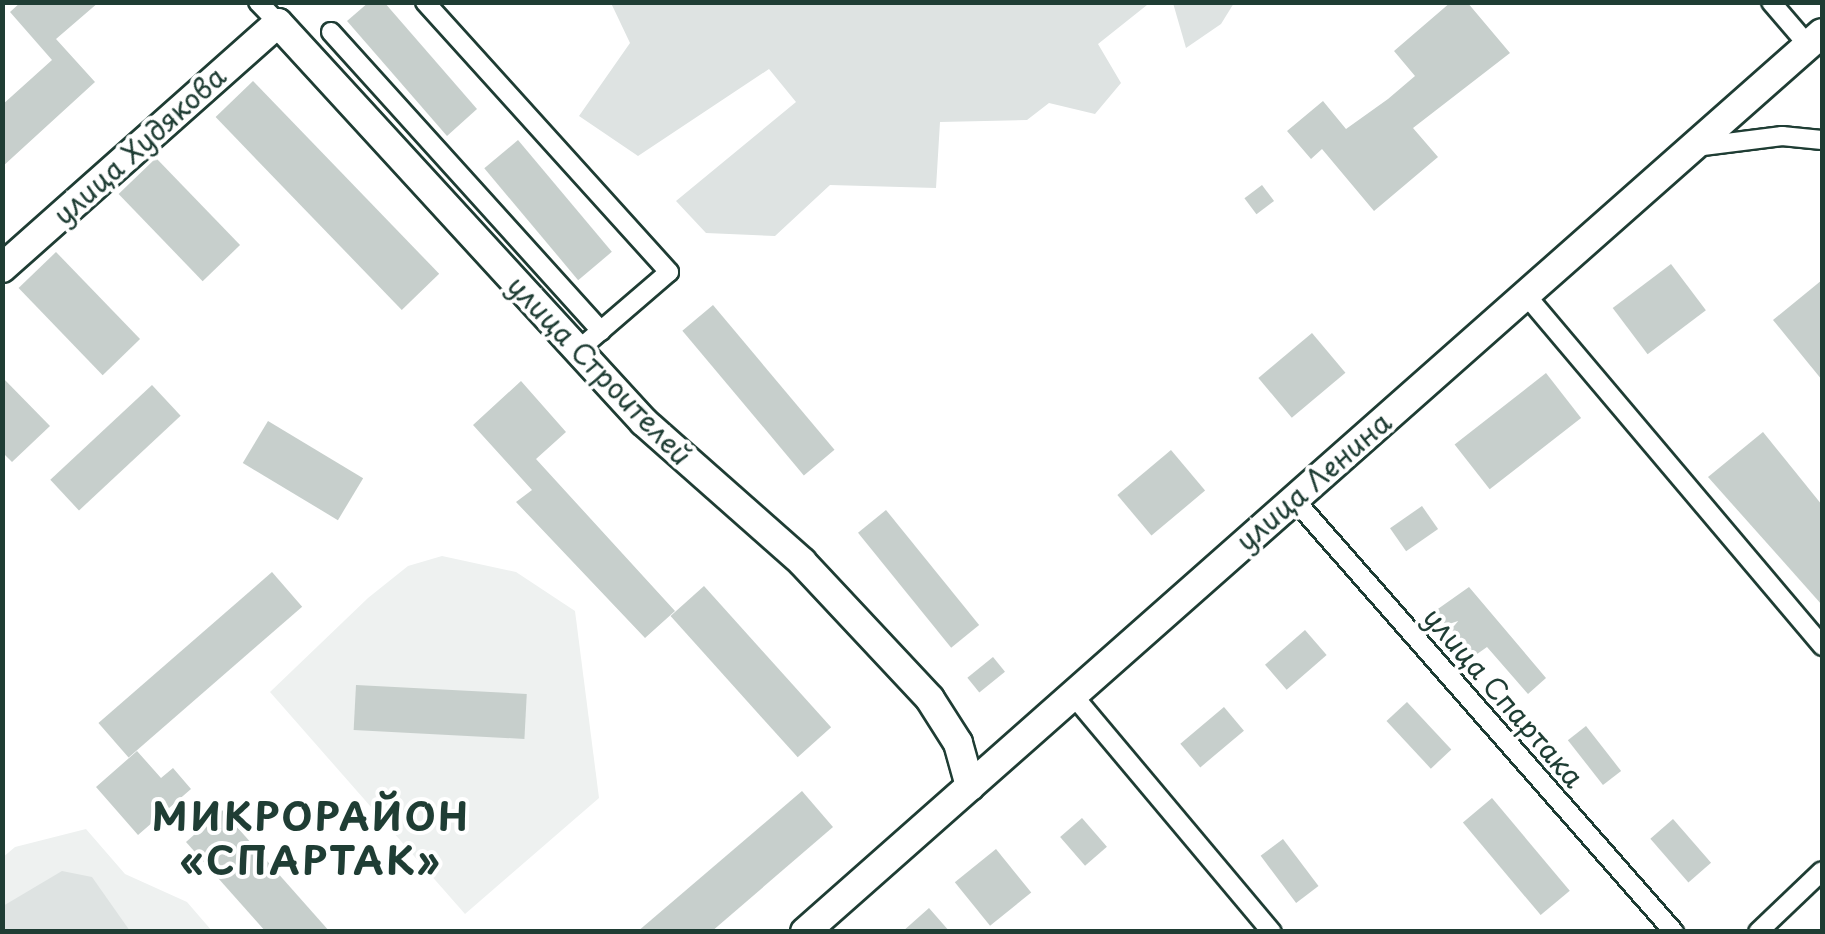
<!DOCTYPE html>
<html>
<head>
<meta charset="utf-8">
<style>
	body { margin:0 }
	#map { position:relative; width:1825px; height:934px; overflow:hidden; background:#fff; font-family:"Playpen Sans",sans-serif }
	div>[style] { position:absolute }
	.built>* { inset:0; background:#eef1f0 }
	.green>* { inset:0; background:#dee3e2 }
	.building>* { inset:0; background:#c7cfcc; transform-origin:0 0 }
	.roads { filter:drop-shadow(2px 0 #1f3d34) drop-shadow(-2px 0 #1f3d34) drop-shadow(0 2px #1f3d34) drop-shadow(0 -2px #1f3d34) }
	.street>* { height:18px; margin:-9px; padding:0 9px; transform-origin:9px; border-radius:9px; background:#fff }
	.secondary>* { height:28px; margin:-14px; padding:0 14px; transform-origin:14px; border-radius:14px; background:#fff }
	span { translate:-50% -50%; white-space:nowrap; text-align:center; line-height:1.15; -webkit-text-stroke:8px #fff; paint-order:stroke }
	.street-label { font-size:28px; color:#1f3d34 }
	.district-label { font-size:38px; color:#1f3d34; font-weight:700; letter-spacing:2.5px }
	.frame { position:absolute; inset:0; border:5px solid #1f3d34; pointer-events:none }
</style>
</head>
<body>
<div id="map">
	<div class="built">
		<i style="clip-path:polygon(442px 556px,516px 572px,575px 611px,599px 798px,465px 914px,270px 692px,368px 598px,408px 566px)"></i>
		<i style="clip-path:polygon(86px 829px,125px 874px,187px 902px,212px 931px,3px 931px,2px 858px,15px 847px)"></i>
	</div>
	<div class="green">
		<i style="clip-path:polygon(611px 3px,1146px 2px,1147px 5px,1098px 44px,1121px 83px,1095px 114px,1049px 103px,1027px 120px,940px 122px,936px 188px,830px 185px,775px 236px,706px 233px,676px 201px,796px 102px,769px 69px,638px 156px,579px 116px,630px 43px)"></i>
		<i style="clip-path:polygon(1173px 3px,1173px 2px,1234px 3px,1221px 24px,1186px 48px)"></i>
		<i style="clip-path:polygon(62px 871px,92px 877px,130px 931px,3px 931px,3px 906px)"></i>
	</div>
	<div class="building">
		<i style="clip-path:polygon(21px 2px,99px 2px,56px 39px,95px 82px,2px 167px,2px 105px,52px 60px,10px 12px)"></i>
		<i style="clip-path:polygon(369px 2px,384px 2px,477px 109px,447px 136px,347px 21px)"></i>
		<i style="clip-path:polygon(1451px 2px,1467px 2px,1510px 53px,1413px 128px,1438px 157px,1374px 211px,1322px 149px,1311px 159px,1287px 131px,1323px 101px,1346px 129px,1388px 99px,1415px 76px,1394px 51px)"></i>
		<i style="left:253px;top:81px;width:268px;height:52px;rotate:46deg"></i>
		<i style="left:518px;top:140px;width:146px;height:44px;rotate:50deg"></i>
		<i style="left:156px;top:158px;width:121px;height:52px;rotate:46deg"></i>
		<i style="left:1262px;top:185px;width:20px;height:22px;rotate:53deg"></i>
		<i style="left:56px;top:252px;width:121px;height:52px;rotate:46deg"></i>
		<i style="left:1671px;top:264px;width:58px;height:73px;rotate:53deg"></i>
		<i style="clip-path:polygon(1822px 280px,1822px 380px,1773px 320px)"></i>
		<i style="left:713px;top:305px;width:189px;height:40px;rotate:50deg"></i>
		<i style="left:1312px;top:333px;width:52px;height:70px;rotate:50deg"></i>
		<i style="left:1546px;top:373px;width:57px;height:116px;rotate:52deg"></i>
		<i style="clip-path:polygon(2px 377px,50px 426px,12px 462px,2px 452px)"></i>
		<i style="clip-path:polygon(521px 381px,566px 432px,536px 459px,675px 611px,645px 638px,516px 502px,532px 490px,473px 425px)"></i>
		<i style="left:152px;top:385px;width:42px;height:139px;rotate:47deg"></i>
		<i style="left:268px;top:421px;width:111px;height:49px;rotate:31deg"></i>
		<i style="clip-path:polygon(1763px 432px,1822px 505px,1822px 605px,1708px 477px)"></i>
		<i style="left:1171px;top:450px;width:53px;height:70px;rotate:50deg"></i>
		<i style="left:1422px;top:506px;width:28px;height:39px;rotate:55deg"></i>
		<i style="left:886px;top:510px;width:148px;height:36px;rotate:51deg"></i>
		<i style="left:272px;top:572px;width:46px;height:230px;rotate:49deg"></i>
		<i style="left:704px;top:586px;width:190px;height:45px;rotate:48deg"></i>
		<i style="clip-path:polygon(1469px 587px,1546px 678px,1528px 694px,1487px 647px,1470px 659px,1435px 611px)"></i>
		<i style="left:1305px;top:630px;width:33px;height:53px;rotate:49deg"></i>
		<i style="left:993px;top:657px;width:19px;height:33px;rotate:51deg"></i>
		<i style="left:356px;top:685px;width:171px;height:45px;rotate:3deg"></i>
		<i style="left:1407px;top:702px;width:65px;height:28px;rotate:47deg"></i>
		<i style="left:1224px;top:707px;width:31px;height:57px;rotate:50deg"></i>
		<i style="left:1586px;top:726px;width:57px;height:23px;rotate:52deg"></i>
		<i style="clip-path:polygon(137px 751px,161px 778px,173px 768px,191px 789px,138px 835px,96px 787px)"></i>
		<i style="clip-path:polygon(802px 791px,833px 827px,711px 932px,637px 932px)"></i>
		<i style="left:1492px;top:798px;width:121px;height:38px;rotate:50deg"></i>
		<i style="clip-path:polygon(222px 810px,330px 932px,266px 932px,186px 842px)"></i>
		<i style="left:1082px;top:818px;width:38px;height:29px;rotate:49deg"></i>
		<i style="left:1673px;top:819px;width:58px;height:30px;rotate:49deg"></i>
		<i style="left:1283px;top:839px;width:59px;height:28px;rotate:53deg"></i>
		<i style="left:996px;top:849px;width:56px;height:53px;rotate:51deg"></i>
		<i style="clip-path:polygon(929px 908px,950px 932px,902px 932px)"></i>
	</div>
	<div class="roads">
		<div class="street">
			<i style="left:258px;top:2px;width:29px;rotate:46deg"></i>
			<i style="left:425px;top:2px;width:364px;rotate:47.9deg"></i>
			<i style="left:669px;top:272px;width:121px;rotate:139.3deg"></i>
			<i style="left:1771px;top:2px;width:57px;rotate:49.3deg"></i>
			<i style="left:331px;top:32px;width:403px;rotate:47.9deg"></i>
			<i style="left:1695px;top:147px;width:88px;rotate:-7.2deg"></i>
			<i style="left:1782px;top:136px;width:40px;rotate:5.7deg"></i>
			<i style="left:1525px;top:294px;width:461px;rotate:49.8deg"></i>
			<i style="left:1293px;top:498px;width:578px;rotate:48.72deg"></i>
			<i style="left:1072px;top:694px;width:311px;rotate:50deg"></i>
			<i style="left:1758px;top:932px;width:88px;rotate:-43.6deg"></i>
		</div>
		<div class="secondary">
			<i style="left:2px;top:268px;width:369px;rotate:-41.6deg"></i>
			<i style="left:278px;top:23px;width:541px;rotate:47.47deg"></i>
			<i style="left:644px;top:422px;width:211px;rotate:41.5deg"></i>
			<i style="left:802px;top:562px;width:187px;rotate:46.9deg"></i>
			<i style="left:930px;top:699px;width:52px;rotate:57.5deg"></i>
			<i style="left:958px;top:743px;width:45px;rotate:74.4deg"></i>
			<i style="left:805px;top:932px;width:1357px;rotate:-41.48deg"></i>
		</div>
	</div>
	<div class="street-label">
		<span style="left:139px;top:145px;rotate:-42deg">улица Худякова</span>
		<span style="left:600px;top:370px;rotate:46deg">улица Строителей</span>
		<span style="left:1313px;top:481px;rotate:-41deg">улица Ленина</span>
		<span style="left:1504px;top:697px;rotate:49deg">улица Спартака</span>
	</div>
	<div class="district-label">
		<span style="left:311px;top:838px">МИКРОРАЙОН<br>«СПАРТАК»</span>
	</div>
	<div class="frame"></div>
</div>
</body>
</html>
